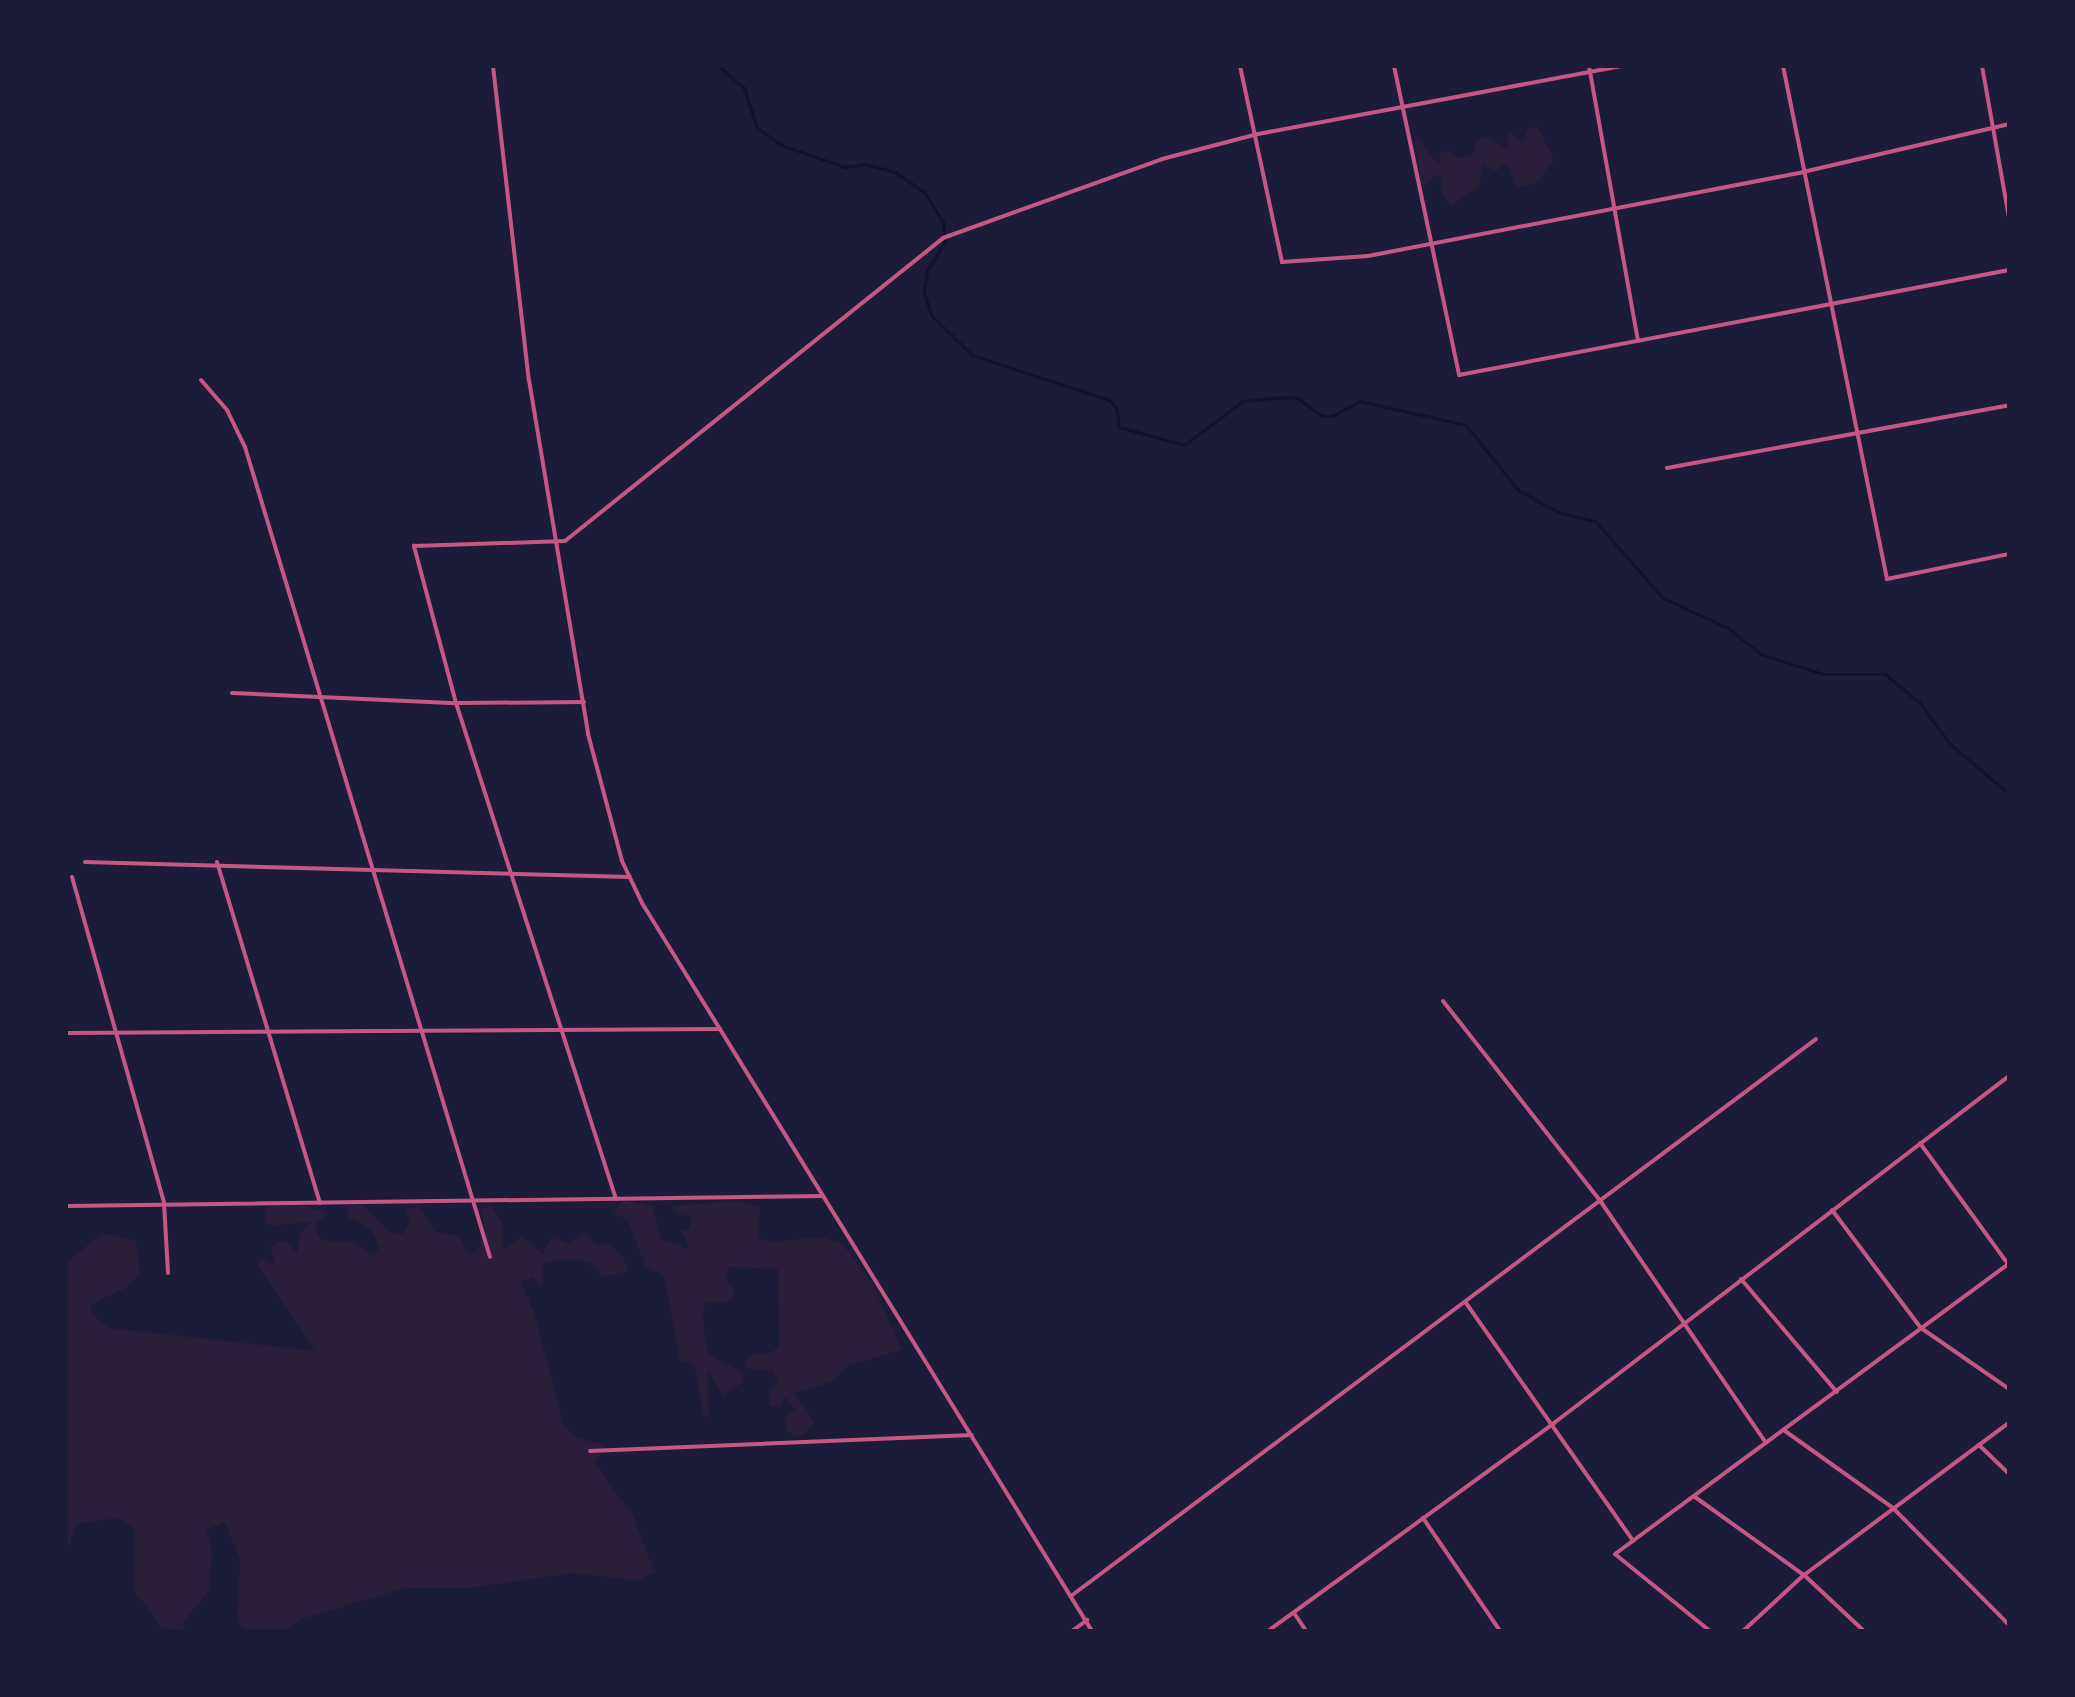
<!DOCTYPE html>
<html>
<head>
<meta charset="utf-8">
<style>
	body { margin:0 }
	#map { position:relative; width:2075px; height:1697px; overflow:hidden; background:#1b1b3a; font-family:"Titillium Web",sans-serif }
	div>[style] { position:absolute }
	.green>* { inset:0; background:#2a1e3b }
	.stream>* { height:3px; margin:-1.5px; padding:0 1.5px; transform-origin:1.5px; border-radius:1.5px; background:#12122b }
	.minor>* { height:4px; margin:-2px; padding:0 2px; transform-origin:2px; border-radius:2px; background:#c65784 }
	span { translate:-50% -50%; white-space:nowrap; text-align:center; line-height:1.15; -webkit-text-stroke:6px #1b1b3a; paint-order:stroke }
	.frame { position:absolute; inset:0; border:68px solid #1b1b3a; pointer-events:none }
</style>
</head>
<body>
<div id="map">
	<div class="green">
		<i style="clip-path:polygon(1537px 126px,1554px 158px,1537px 183px,1516px 187px,1509px 166px,1502px 165px,1497px 171px,1483px 165px,1478px 188px,1451px 205px,1442px 193px,1442px 175px,1433px 176px,1424px 187px,1421px 183px,1414px 133px,1440px 167px,1440px 154px,1446px 150px,1458px 158px,1473px 154px,1477px 140px,1486px 137px,1508px 151px,1508px 131px,1522px 143px,1528px 129px)"></i>
		<i style="clip-path:polygon(623px 1200px,652px 1205px,661px 1239px,690px 1250px,681px 1230px,689px 1229px,692px 1217px,677px 1214px,673px 1206px,734px 1201px,760px 1206px,758px 1237px,771px 1242px,823px 1237px,843px 1245px,872px 1283px,902px 1350px,849px 1365px,834px 1381px,795px 1393px,815px 1423px,801px 1437px,787px 1432px,784px 1417px,795px 1409px,786px 1397px,779px 1408px,770px 1406px,770px 1390px,778px 1383px,773px 1371px,744px 1368px,750px 1354px,772px 1352px,779px 1346px,778px 1269px,728px 1267px,726px 1280px,734px 1288px,733px 1298px,726px 1303px,706px 1301px,702px 1313px,708px 1354px,741px 1372px,744px 1382px,723px 1395px,708px 1370px,709px 1416px,704px 1417px,694px 1365px,680px 1361px,664px 1275px,646px 1267px,627px 1219px,613px 1213px)"></i>
		<i style="clip-path:polygon(304px 1205px,329px 1214px,314px 1223px,319px 1237px,329px 1242px,355px 1241px,371px 1257px,380px 1247px,369px 1228px,348px 1217px,348px 1207px,364px 1205px,389px 1232px,403px 1234px,410px 1221px,405px 1211px,418px 1206px,435px 1232px,460px 1236px,466px 1250px,475px 1254px,485px 1234px,481px 1208px,491px 1206px,502px 1223px,502px 1251px,522px 1236px,543px 1254px,551px 1237px,568px 1244px,583px 1232px,597px 1245px,606px 1242px,621px 1254px,629px 1271px,604px 1277px,589px 1262px,568px 1259px,543px 1263px,543px 1284px,538px 1286px,533px 1277px,521px 1282px,534px 1312px,563px 1423px,577px 1438px,606px 1445px,595px 1463px,633px 1516px,655px 1572px,640px 1581px,574px 1573px,470px 1588px,405px 1588px,302px 1619px,286px 1631px,244px 1631px,237px 1620px,240px 1560px,225px 1522px,206px 1530px,212px 1550px,209px 1591px,182px 1624px,186px 1631px,164px 1631px,134px 1590px,135px 1529px,117px 1518px,76px 1524px,66px 1557px,66px 1264px,101px 1233px,136px 1241px,140px 1272px,128px 1287px,90px 1305px,93px 1315px,109px 1328px,316px 1351px,257px 1264px,261px 1258px,276px 1265px,271px 1248px,279px 1242px,286px 1241px,297px 1253px,300px 1235px,311px 1222px,270px 1226px,264px 1221px,266px 1206px)"></i>
	</div>
	<div class="stream">
		<i style="left:718px;top:66px;width:34px;rotate:40deg"></i>
		<i style="left:744px;top:88px;width:42px;rotate:72deg"></i>
		<i style="left:757px;top:128px;width:29px;rotate:35deg"></i>
		<i style="left:781px;top:145px;width:68px;rotate:19deg"></i>
		<i style="left:845px;top:167px;width:20px;rotate:-9deg"></i>
		<i style="left:865px;top:164px;width:31px;rotate:15deg"></i>
		<i style="left:895px;top:172px;width:35px;rotate:35deg"></i>
		<i style="left:924px;top:192px;width:36px;rotate:58deg"></i>
		<i style="left:943px;top:222px;width:19px;rotate:84deg"></i>
		<i style="left:945px;top:241px;width:35px;rotate:121deg"></i>
		<i style="left:927px;top:271px;width:21px;rotate:98deg"></i>
		<i style="left:924px;top:292px;width:24px;rotate:73deg"></i>
		<i style="left:931px;top:315px;width:57px;rotate:44.3deg"></i>
		<i style="left:972px;top:355px;width:144px;rotate:18.2deg"></i>
		<i style="left:1109px;top:400px;width:10px;rotate:45deg"></i>
		<i style="left:1116px;top:407px;width:20px;rotate:81deg"></i>
		<i style="left:1119px;top:427px;width:67px;rotate:15.5deg"></i>
		<i style="left:1184px;top:445px;width:74px;rotate:-36.7deg"></i>
		<i style="left:1243px;top:401px;width:30px;rotate:-6deg"></i>
		<i style="left:1273px;top:398px;width:23px;rotate:-2deg"></i>
		<i style="left:1296px;top:397px;width:32px;rotate:36deg"></i>
		<i style="left:1322px;top:416px;width:10px"></i>
		<i style="left:1332px;top:416px;width:32px;rotate:-28deg"></i>
		<i style="left:1360px;top:401px;width:109px;rotate:12.8deg"></i>
		<i style="left:1466px;top:425px;width:83px;rotate:51.3deg"></i>
		<i style="left:1518px;top:490px;width:46px;rotate:28.8deg"></i>
		<i style="left:1558px;top:512px;width:38px;rotate:14deg"></i>
		<i style="left:1595px;top:521px;width:103px;rotate:48.6deg"></i>
		<i style="left:1663px;top:598px;width:72px;rotate:24.8deg"></i>
		<i style="left:1728px;top:628px;width:42px;rotate:38.2deg"></i>
		<i style="left:1761px;top:654px;width:65px;rotate:17.9deg"></i>
		<i style="left:1823px;top:674px;width:62px"></i>
		<i style="left:1885px;top:674px;width:45px;rotate:39.6deg"></i>
		<i style="left:1920px;top:703px;width:49px;rotate:54.1deg"></i>
		<i style="left:1949px;top:743px;width:79px;rotate:40.4deg"></i>
	</div>
	<div class="minor">
		<i style="left:493px;top:66px;width:316px;rotate:83.5deg"></i>
		<i style="left:529px;top:380px;width:359px;rotate:80.5deg"></i>
		<i style="left:588px;top:734px;width:131px;rotate:75deg"></i>
		<i style="left:622px;top:861px;width:47px;rotate:64.5deg"></i>
		<i style="left:642px;top:903px;width:856px;rotate:58.28deg"></i>
		<i style="left:1240px;top:66px;width:200px;rotate:77.9deg"></i>
		<i style="left:1282px;top:262px;width:86px;rotate:-4deg"></i>
		<i style="left:1368px;top:256px;width:443px;rotate:-10.9deg"></i>
		<i style="left:1803px;top:172px;width:212px;rotate:-13.1deg"></i>
		<i style="left:1394px;top:66px;width:316px;rotate:78.1deg"></i>
		<i style="left:1459px;top:375px;width:560px;rotate:-10.81deg"></i>
		<i style="left:1589px;top:66px;width:279px;rotate:79.9deg"></i>
		<i style="left:1783px;top:66px;width:523px;rotate:78.54deg"></i>
		<i style="left:1887px;top:579px;width:125px;rotate:-11.6deg"></i>
		<i style="left:1982px;top:66px;width:154px;rotate:79.9deg"></i>
		<i style="left:201px;top:380px;width:40px;rotate:49deg"></i>
		<i style="left:227px;top:410px;width:41px;rotate:64.1deg"></i>
		<i style="left:245px;top:447px;width:846px;rotate:73.17deg"></i>
		<i style="left:1667px;top:468px;width:348px;rotate:-10.4deg"></i>
		<i style="left:232px;top:693px;width:224px;rotate:2.6deg"></i>
		<i style="left:456px;top:703px;width:128px;rotate:-0.4deg"></i>
		<i style="left:85px;top:862px;width:545px;rotate:1.58deg"></i>
		<i style="left:217px;top:862px;width:356px;rotate:73.2deg"></i>
		<i style="left:72px;top:877px;width:339px;rotate:74.2deg"></i>
		<i style="left:164px;top:1203px;width:70px;rotate:86.7deg"></i>
		<i style="left:1443px;top:1001px;width:256px;rotate:51.8deg"></i>
		<i style="left:1601px;top:1202px;width:292px;rotate:55.6deg"></i>
		<i style="left:66px;top:1033px;width:654px;rotate:-0.35deg"></i>
		<i style="left:1920px;top:1143px;width:150px;rotate:54deg"></i>
		<i style="left:616px;top:1199px;width:521px;rotate:-107.88deg"></i>
		<i style="left:456px;top:703px;width:163px;rotate:-105deg"></i>
		<i style="left:414px;top:546px;width:151px;rotate:-1.9deg"></i>
		<i style="left:565px;top:541px;width:484px;rotate:-38.7deg"></i>
		<i style="left:943px;top:238px;width:233px;rotate:-19.8deg"></i>
		<i style="left:1162px;top:159px;width:99px;rotate:-14.6deg"></i>
		<i style="left:1258px;top:134px;width:371px;rotate:-10.6deg"></i>
		<i style="left:66px;top:1206px;width:757px;rotate:-0.76deg"></i>
		<i style="left:1832px;top:1210px;width:148px;rotate:53deg"></i>
		<i style="left:1921px;top:1328px;width:107px;rotate:34.7deg"></i>
		<i style="left:1741px;top:1279px;width:148px;rotate:49.7deg"></i>
		<i style="left:1466px;top:1303px;width:291px;rotate:54.9deg"></i>
		<i style="left:1785px;top:1431px;width:133px;rotate:35.5deg"></i>
		<i style="left:1893px;top:1508px;width:165px;rotate:45.2deg"></i>
		<i style="left:1979px;top:1445px;width:42px;rotate:44deg"></i>
		<i style="left:590px;top:1451px;width:382px;rotate:-2.4deg"></i>
		<i style="left:1695px;top:1497px;width:134px;rotate:35.6deg"></i>
		<i style="left:1804px;top:1575px;width:82px;rotate:43deg"></i>
		<i style="left:1423px;top:1518px;width:137px;rotate:55.7deg"></i>
		<i style="left:1071px;top:1596px;width:930px;rotate:-36.78deg"></i>
		<i style="left:1294px;top:1613px;width:22px;rotate:56deg"></i>
		<i style="left:1072px;top:1631px;width:19px;rotate:-36deg"></i>
		<i style="left:1268px;top:1631px;width:354px;rotate:-36deg"></i>
		<i style="left:1554px;top:1423px;width:572px;rotate:-37.33deg"></i>
		<i style="left:1710px;top:1631px;width:122px;rotate:-141deg"></i>
		<i style="left:1615px;top:1554px;width:489px;rotate:-36.4deg"></i>
		<i style="left:1743px;top:1631px;width:83px;rotate:-42.6deg"></i>
		<i style="left:1804px;top:1575px;width:255px;rotate:-36.6deg"></i>
	</div>
	<div class="frame"></div>
</div>
</body>
</html>
